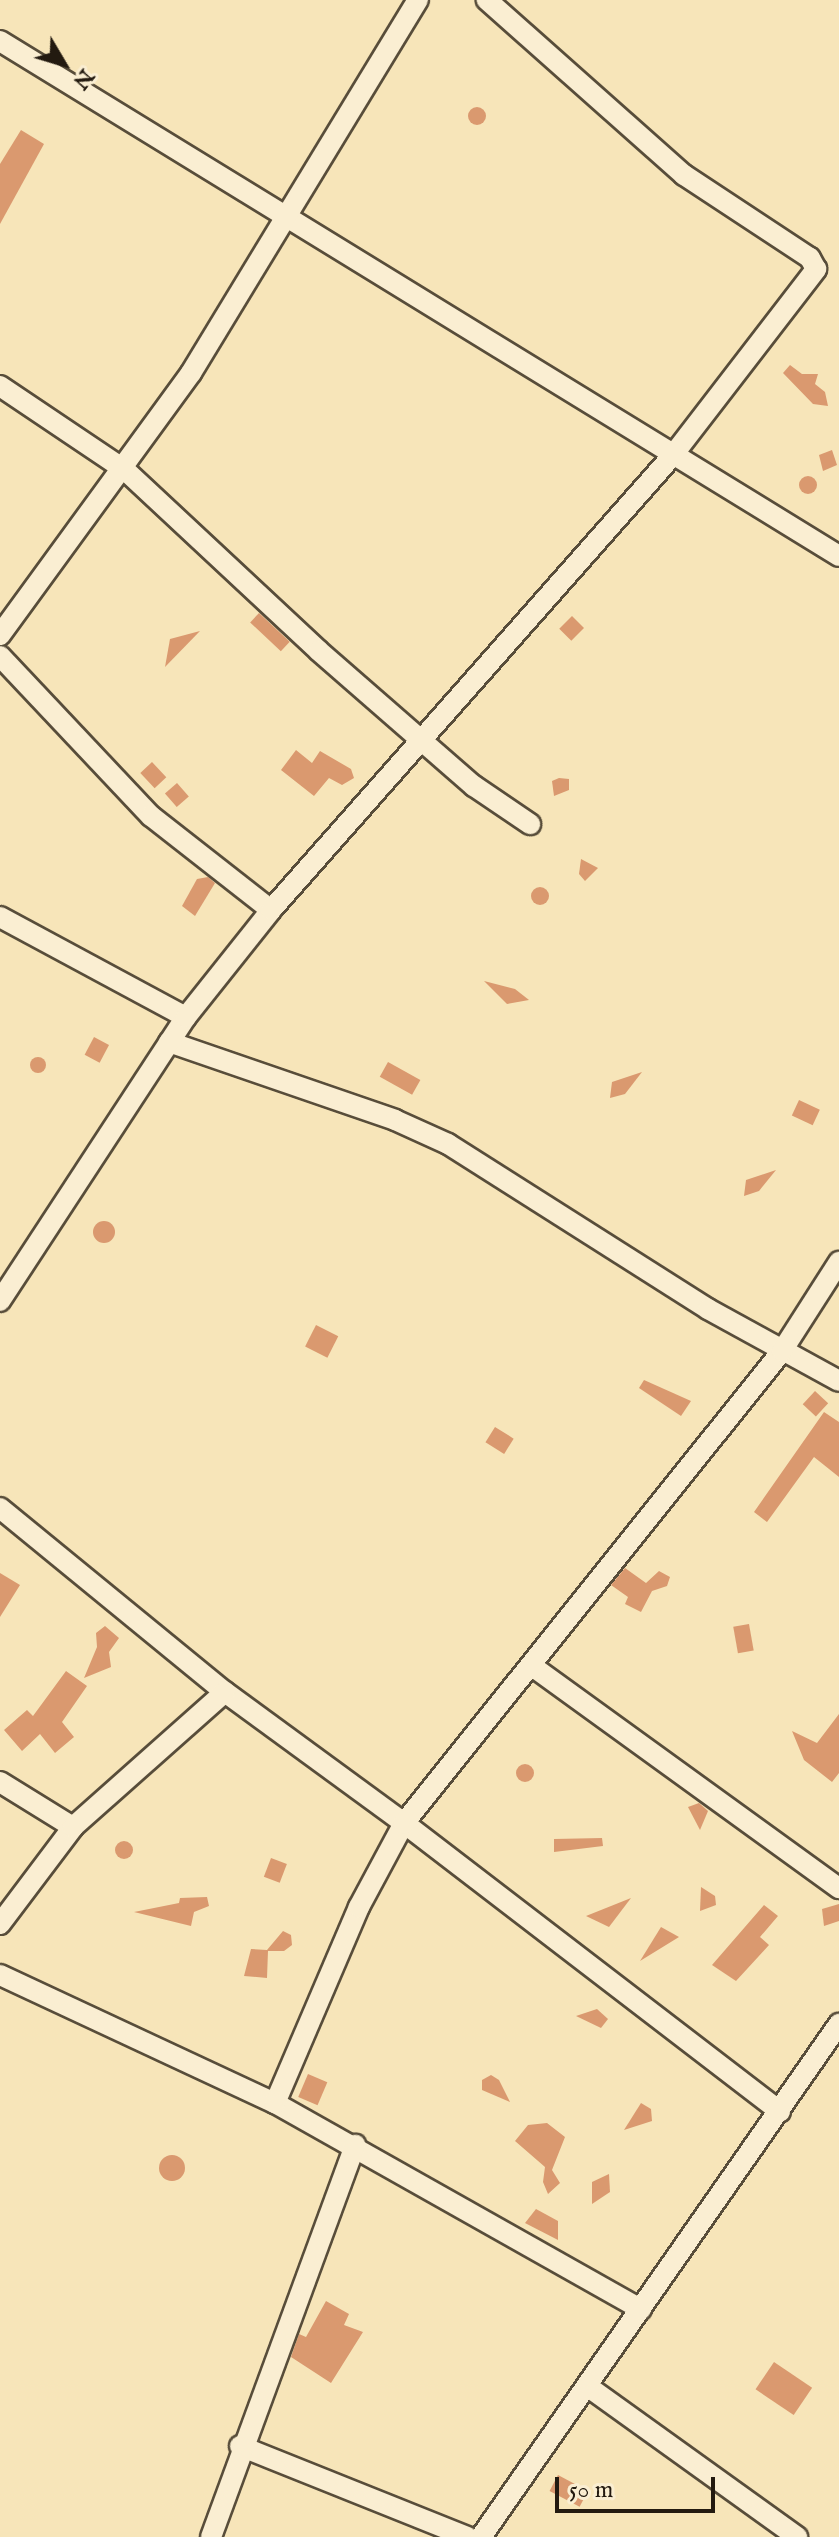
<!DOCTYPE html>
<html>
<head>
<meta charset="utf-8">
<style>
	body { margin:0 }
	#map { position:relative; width:839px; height:2537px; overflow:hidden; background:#f7e5b9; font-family:"IM FELL English",serif }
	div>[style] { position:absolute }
	.building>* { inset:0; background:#da996f; transform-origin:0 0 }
	.round { border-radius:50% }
	.roads { filter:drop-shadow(2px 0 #584d3a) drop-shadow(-2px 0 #584d3a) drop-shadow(0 2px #584d3a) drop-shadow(0 -2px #584d3a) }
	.minor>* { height:20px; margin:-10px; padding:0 10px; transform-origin:10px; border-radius:10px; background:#faeed2 }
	span { translate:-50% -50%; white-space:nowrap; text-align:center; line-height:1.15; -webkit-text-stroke:6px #faeed2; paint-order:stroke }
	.north { position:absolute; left:24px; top:24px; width:80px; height:80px; -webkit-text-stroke:6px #faeed2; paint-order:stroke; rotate:128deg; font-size:22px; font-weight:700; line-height:32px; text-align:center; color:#231a10 }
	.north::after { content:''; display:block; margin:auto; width:28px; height:36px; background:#231a10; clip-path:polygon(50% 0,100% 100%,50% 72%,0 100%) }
	.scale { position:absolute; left:555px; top:2477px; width:160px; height:36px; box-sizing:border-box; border:4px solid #231a10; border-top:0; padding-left:10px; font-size:24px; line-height:28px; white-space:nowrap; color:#231a10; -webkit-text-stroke:6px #faeed2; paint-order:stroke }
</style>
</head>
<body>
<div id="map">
	<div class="building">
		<i class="round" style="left:468px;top:107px;width:18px;height:18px"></i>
		<i style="clip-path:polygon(21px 130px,44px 144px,0 224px,0 164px)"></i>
		<i style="clip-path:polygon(790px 365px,802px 374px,818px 374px,815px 384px,825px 392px,828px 406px,813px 404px,783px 373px)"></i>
		<i style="clip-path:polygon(832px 450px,837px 465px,823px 471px,819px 455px)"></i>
		<i class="round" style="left:799px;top:476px;width:18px;height:18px"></i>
		<i style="left:259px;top:613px;width:42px;height:13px;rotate:43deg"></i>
		<i style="left:572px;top:616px;width:17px;height:18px;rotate:45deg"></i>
		<i style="clip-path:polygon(200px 631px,165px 667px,170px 639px)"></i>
		<i style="clip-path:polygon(296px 750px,312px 763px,320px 751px,351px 769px,354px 778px,342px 785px,329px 778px,314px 796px,281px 770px)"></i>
		<i style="left:152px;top:762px;width:21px;height:16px;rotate:47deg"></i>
		<i style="clip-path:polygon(559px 778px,569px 779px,569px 790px,554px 796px,552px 781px)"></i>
		<i style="left:177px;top:783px;width:18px;height:16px;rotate:49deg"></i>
		<i style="clip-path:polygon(581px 859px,598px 868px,585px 881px,579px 874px)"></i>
		<i style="clip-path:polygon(208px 877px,215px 883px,195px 916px,182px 906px,197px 879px)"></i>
		<i class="round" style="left:531px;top:887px;width:18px;height:18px"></i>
		<i style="clip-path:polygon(484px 981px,515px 989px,529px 1000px,507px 1004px)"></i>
		<i style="left:94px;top:1037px;width:17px;height:20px;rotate:28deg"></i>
		<i class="round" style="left:30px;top:1057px;width:16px;height:16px"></i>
		<i style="left:388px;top:1062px;width:37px;height:17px;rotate:29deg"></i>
		<i style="clip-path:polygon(642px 1072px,625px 1094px,610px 1098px,612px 1082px)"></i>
		<i style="left:799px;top:1100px;width:23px;height:17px;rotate:25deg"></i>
		<i style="clip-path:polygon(776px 1170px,759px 1191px,744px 1196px,746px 1180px)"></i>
		<i class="round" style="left:93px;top:1221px;width:22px;height:22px"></i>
		<i style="left:316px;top:1325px;width:25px;height:24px;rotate:27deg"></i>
		<i style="clip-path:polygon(644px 1380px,691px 1401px,681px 1416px,639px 1388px)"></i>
		<i style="left:815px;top:1391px;width:18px;height:18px;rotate:43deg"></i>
		<i style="clip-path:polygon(824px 1412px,839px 1422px,839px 1477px,814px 1457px,767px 1522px,754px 1512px)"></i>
		<i style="left:495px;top:1427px;width:22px;height:18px;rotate:32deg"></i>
		<i style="clip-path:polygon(625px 1568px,646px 1583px,659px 1571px,670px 1577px,667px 1586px,652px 1591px,641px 1612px,625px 1604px,628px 1597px,611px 1585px)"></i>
		<i style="clip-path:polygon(0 1573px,20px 1585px,0 1617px)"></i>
		<i style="left:749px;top:1624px;width:27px;height:16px;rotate:80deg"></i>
		<i style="clip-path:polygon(105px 1626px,119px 1638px,109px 1652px,111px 1667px,84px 1678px,97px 1647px,96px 1633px)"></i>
		<i style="clip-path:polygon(66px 1671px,87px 1686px,62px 1722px,74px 1737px,55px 1753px,40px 1734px,22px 1751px,4px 1730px,27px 1710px,33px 1716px)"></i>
		<i style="clip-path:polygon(839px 1714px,839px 1773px,832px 1782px,804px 1760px,792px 1731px,817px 1743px)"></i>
		<i class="round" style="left:516px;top:1764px;width:18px;height:18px"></i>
		<i style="clip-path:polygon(699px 1803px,708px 1811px,700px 1830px,688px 1807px)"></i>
		<i style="clip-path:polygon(602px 1838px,603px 1846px,554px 1852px,554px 1839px)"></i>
		<i class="round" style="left:115px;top:1841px;width:18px;height:18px"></i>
		<i style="left:271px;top:1858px;width:17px;height:20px;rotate:21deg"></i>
		<i style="clip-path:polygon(701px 1887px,715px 1896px,716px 1905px,700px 1911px)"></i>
		<i style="clip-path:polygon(207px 1897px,209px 1906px,194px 1912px,191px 1926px,134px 1912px,179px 1903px,180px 1898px)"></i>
		<i style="clip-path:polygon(631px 1898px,609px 1927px,586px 1916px)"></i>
		<i style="clip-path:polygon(839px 1904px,839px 1921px,824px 1926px,822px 1909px)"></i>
		<i style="clip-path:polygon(764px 1905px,778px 1916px,760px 1937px,769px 1945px,736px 1981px,712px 1965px)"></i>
		<i style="clip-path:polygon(661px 1927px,679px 1937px,640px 1961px)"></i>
		<i style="clip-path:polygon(283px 1931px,291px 1935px,292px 1945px,284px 1951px,268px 1951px,267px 1978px,244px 1976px,251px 1949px,267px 1950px)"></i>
		<i style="clip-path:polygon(597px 2009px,608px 2019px,601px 2028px,576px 2016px)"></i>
		<i style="left:308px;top:2074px;width:21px;height:25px;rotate:23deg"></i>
		<i style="clip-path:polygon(491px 2075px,499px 2080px,510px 2102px,482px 2090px,482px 2080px)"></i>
		<i style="clip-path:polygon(641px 2103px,651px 2109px,652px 2121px,624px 2130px)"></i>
		<i style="clip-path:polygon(547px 2123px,565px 2137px,552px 2170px,560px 2183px,548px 2194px,543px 2182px,545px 2167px,515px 2141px,528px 2125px)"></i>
		<i class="round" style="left:159px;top:2155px;width:26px;height:26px"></i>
		<i style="clip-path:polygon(609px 2174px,610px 2192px,592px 2204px,592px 2182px)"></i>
		<i style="clip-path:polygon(536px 2209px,558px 2221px,558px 2240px,525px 2223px)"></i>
		<i style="clip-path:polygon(326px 2301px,349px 2314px,344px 2325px,363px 2332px,331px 2383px,291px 2357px,299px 2334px,306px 2337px)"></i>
		<i style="left:774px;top:2362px;width:46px;height:33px;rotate:34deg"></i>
		<i style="left:558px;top:2475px;width:34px;height:18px;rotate:28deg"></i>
	</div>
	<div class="roads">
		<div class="minor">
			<i style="left:0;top:41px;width:984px;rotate:31.54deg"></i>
			<i style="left:0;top:386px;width:151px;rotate:33.9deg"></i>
			<i style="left:125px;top:470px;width:265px;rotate:43deg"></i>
			<i style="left:319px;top:651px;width:206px;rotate:41.1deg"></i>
			<i style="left:474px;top:786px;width:68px;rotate:34.2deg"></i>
			<i style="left:0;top:635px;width:324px;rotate:-53.9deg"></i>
			<i style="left:191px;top:373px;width:437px;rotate:-58.7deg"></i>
			<i style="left:0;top:656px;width:220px;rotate:46.7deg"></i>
			<i style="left:151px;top:816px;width:152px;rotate:38.1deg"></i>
			<i style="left:0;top:917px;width:211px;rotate:28.3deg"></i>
			<i style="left:169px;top:1042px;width:239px;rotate:19deg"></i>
			<i style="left:395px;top:1120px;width:58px;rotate:24.4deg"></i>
			<i style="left:448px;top:1144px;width:308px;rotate:32.4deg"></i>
			<i style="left:708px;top:1309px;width:149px;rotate:28.8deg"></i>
			<i style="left:0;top:1301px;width:339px;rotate:-56.8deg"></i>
			<i style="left:186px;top:1017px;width:137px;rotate:-51.5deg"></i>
			<i style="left:271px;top:910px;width:607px;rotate:-48.54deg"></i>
			<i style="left:673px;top:455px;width:235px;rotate:-52.4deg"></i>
			<i style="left:816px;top:269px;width:13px;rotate:-119deg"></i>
			<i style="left:810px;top:258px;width:151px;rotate:-146.6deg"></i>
			<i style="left:684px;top:175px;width:264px;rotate:-138.4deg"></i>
			<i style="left:0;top:1508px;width:291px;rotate:39.3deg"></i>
			<i style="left:225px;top:1692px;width:222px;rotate:36.2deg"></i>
			<i style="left:404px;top:1823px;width:474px;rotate:37.5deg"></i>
			<i style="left:532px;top:1666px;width:379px;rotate:35.9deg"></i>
			<i style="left:0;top:1782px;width:86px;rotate:31.7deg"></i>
			<i style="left:0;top:1924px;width:121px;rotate:-53deg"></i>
			<i style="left:73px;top:1827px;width:203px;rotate:-41.6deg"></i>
			<i style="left:0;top:1975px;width:303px;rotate:25deg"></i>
			<i style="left:275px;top:2103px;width:420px;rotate:29.4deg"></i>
			<i style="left:275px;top:2103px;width:213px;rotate:-66.8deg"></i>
			<i style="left:359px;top:1907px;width:95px;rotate:-61.8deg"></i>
			<i style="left:404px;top:1823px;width:605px;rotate:-51.31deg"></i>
			<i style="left:782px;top:1351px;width:106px;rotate:-57.4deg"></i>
			<i style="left:587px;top:2386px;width:259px;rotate:35.7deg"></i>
			<i style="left:240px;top:2446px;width:245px;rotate:21.8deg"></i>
			<i style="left:211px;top:2537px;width:418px;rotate:-69.8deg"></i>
			<i style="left:481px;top:2537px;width:626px;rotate:-55.09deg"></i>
		</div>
	</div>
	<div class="north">N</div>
	<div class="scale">50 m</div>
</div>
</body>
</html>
